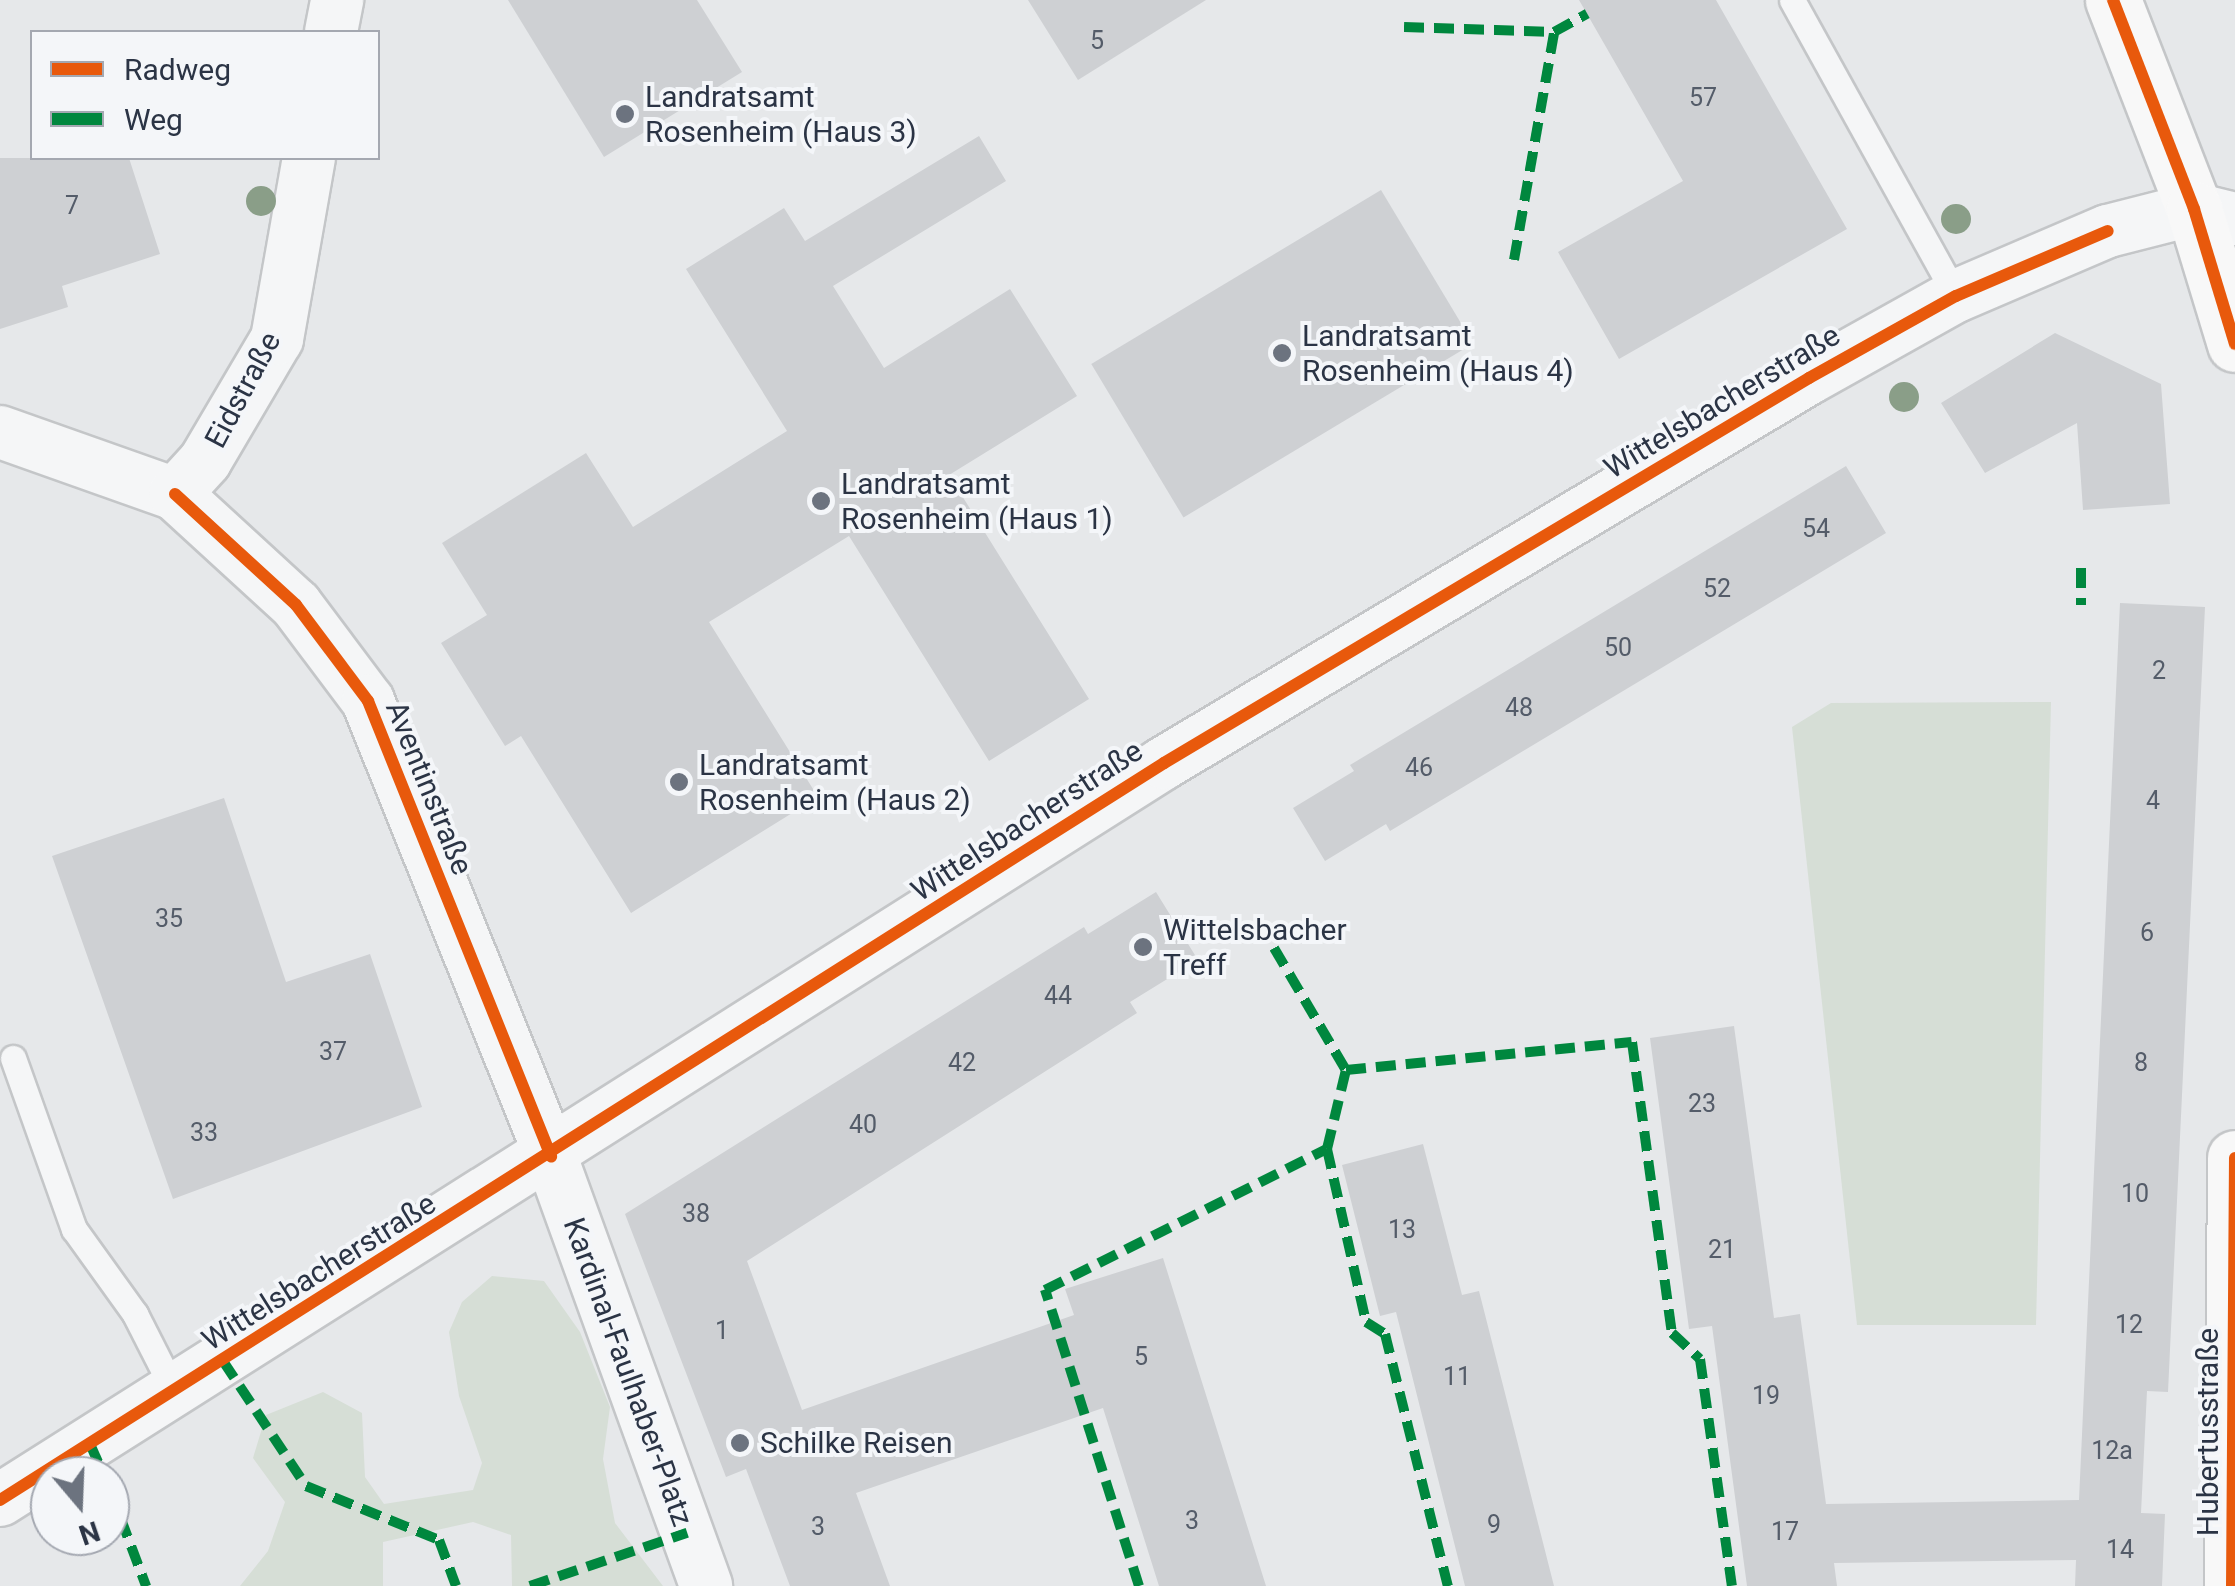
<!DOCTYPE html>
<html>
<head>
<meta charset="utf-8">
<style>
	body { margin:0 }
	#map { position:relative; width:2235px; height:1586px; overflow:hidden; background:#e6e8ea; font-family:Roboto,sans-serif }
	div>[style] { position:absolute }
	.green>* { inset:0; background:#d6ded6 }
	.building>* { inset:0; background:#ced0d3; transform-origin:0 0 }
	.roads { filter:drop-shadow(2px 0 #c4c6c8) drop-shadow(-2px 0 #c4c6c8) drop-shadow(0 2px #c4c6c8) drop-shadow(0 -2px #c4c6c8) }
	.lane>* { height:25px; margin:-12.5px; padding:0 12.5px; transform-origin:12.5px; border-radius:12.5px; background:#f5f6f7 }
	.street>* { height:52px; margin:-26px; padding:0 26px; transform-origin:26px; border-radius:26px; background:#f5f6f7 }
	.secondary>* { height:55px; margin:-27.5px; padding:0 27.5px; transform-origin:27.5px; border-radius:27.5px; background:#f8f8f8 }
	.quiet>* { height:10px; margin-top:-5px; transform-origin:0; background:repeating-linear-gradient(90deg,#00873e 0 20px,transparent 0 30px) }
	.cycleway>* { height:12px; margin:-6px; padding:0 6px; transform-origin:6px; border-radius:6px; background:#e8590c }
	.trees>* { width:30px; height:30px; margin:-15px; border-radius:50%; background:#8a9e88 }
	.dots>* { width:28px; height:28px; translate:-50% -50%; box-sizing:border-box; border:5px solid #f4f6f9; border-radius:50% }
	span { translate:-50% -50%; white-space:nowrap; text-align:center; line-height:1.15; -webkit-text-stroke:8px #f4f6f9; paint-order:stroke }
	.number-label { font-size:25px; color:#545c69 }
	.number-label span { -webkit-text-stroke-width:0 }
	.poi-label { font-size:30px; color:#2b3445 }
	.left { translate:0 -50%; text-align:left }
	.street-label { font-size:30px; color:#2b3445 }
	.legend { position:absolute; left:30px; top:30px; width:350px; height:130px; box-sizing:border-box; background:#f4f6f9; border:2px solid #a4a8b1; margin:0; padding:12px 18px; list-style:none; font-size:30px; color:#2b3445 }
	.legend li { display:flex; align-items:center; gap:20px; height:50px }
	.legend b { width:50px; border:2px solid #a4a8b1 }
	.north { position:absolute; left:30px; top:1456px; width:100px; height:100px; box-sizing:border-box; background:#f4f6f9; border:2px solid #a4a8b1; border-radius:50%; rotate:161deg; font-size:28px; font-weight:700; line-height:40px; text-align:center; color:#2b3445 }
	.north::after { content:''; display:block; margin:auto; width:35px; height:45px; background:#6c737f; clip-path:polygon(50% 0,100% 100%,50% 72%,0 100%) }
</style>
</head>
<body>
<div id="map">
	<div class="green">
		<i style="clip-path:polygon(2051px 702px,2036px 1325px,1857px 1325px,1792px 727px,1831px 703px)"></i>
		<i style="clip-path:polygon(492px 1276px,544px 1281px,580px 1332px,610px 1407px,603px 1459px,615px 1523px,663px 1586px,512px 1586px,511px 1535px,473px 1522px,383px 1542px,383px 1586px,240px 1586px,268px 1551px,285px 1502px,253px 1458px,266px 1415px,323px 1392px,362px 1413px,365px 1477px,384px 1504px,473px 1490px,482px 1463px,459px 1396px,449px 1332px,462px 1302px)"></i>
	</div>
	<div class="building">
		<i style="clip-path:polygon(508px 0,697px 0,742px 72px,604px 157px)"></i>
		<i style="clip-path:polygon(1028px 0,1206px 0,1078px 80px)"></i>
		<i style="clip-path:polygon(1579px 0,1716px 0,1847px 229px,1619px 359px,1558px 252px,1683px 181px)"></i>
		<i style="clip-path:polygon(979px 136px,1006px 181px,833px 286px,884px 368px,1010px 289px,1077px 396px,949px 475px,1089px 699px,989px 761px,849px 536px,709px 622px,818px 797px,631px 913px,521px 736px,505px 746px,441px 643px,487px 615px,442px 543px,586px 453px,633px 527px,787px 431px,686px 269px,784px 208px,805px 241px)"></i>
		<i style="clip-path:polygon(0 158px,129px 158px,160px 254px,62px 286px,68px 307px,0 329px)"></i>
		<i style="left:1381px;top:190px;width:179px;height:338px;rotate:59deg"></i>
		<i style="clip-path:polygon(2055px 333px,2161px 384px,2170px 504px,2083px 510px,2077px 423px,1985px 473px,1941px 403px)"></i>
		<i style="clip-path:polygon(1846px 466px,1886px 533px,1390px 831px,1386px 824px,1325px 861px,1293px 808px,1354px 771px,1350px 765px)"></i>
		<i style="clip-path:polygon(2120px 603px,2205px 607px,2168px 1392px,2147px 1391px,2141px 1513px,2165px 1514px,2162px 1586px,2075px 1586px,2076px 1560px,1834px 1563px,1837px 1586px,1747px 1586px,1712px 1326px,1689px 1329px,1650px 1038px,1734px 1026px,1774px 1318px,1800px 1314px,1826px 1504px,2079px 1500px)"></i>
		<i style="clip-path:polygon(224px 798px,286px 982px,370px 954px,422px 1107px,173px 1199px,52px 856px)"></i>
		<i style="clip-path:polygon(1156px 892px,1198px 960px,1130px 1002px,1137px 1013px,747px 1261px,802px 1410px,1074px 1315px,1065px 1289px,1163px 1258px,1266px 1586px,1159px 1586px,1103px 1408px,856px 1493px,890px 1586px,790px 1586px,746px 1469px,726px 1477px,625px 1214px,1084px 927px,1088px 934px)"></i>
		<i style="clip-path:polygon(1423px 1144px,1462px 1295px,1479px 1291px,1554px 1586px,1465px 1586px,1396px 1312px,1380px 1316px,1342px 1165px)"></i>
	</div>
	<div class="roads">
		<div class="lane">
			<i style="left:1792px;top:0;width:338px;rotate:61deg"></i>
			<i style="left:13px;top:1058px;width:182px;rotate:70.4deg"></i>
			<i style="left:74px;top:1229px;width:105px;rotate:54.3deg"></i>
			<i style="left:135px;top:1314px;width:86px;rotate:63.1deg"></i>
		</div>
		<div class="street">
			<i style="left:331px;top:32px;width:33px;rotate:-79deg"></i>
			<i style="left:0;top:432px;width:186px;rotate:19.5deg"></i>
			<i style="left:175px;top:494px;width:164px;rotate:42.5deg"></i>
			<i style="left:296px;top:605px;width:120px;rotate:53.1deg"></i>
			<i style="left:368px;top:701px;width:491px;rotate:68.1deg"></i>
			<i style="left:551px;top:1157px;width:456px;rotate:70.1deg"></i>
			<i style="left:175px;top:494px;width:45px;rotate:-47.7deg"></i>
			<i style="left:205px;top:461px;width:142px;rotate:-59.5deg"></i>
			<i style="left:277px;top:339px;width:184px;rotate:-80deg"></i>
			<i style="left:0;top:1500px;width:1378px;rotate:-32.34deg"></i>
			<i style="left:1164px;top:763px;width:751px;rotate:-30.83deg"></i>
			<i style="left:1809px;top:378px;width:168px;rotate:-29.2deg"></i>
			<i style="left:1956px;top:296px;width:165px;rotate:-23.2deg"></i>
			<i style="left:2108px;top:231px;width:89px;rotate:-14.3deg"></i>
			<i style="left:2194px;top:209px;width:42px;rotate:13.7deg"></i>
		</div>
		<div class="secondary">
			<i style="left:2113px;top:0;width:224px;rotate:68.8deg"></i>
			<i style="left:2194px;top:209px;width:141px;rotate:73.1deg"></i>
			<i style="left:2232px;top:1586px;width:428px;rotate:-89.6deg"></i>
		</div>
	</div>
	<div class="quiet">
		<i style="left:1404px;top:27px;width:150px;rotate:1.9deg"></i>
		<i style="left:1514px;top:260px;width:231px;rotate:-80deg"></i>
		<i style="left:1554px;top:32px;width:38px;rotate:-29deg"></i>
		<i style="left:2081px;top:568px;width:37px;rotate:90deg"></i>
		<i style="left:1274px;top:948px;width:142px;rotate:59.5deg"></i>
		<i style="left:1327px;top:1149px;width:177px;rotate:77.3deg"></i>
		<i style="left:1366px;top:1322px;width:22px;rotate:32deg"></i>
		<i style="left:1385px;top:1334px;width:260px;rotate:76deg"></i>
		<i style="left:223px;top:1361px;width:150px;rotate:56.4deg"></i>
		<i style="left:306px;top:1486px;width:144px;rotate:22.1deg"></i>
		<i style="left:439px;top:1540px;width:49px;rotate:69.7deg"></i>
		<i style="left:90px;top:1444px;width:35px;rotate:66deg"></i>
		<i style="left:110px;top:1490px;width:103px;rotate:69.4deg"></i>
		<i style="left:530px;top:1586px;width:166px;rotate:-18.7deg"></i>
		<i style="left:1139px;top:1586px;width:311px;rotate:-107.6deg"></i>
		<i style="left:1045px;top:1290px;width:315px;rotate:-26.6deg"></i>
		<i style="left:1327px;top:1149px;width:81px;rotate:-76.5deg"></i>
		<i style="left:1346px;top:1070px;width:287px;rotate:-5.6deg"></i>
		<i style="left:1632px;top:1042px;width:294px;rotate:82.2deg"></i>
		<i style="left:1672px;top:1333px;width:38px;rotate:43deg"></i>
		<i style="left:1700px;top:1359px;width:229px;rotate:82deg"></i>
	</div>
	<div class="cycleway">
		<i style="left:2113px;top:0;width:224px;rotate:68.8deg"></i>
		<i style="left:2194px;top:209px;width:141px;rotate:73.1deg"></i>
		<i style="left:175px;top:494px;width:164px;rotate:42.5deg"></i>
		<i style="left:296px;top:605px;width:120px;rotate:53.1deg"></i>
		<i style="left:368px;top:701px;width:491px;rotate:68.1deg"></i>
		<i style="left:0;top:1500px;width:1378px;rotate:-32.34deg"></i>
		<i style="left:1164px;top:763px;width:751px;rotate:-30.83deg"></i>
		<i style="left:1809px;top:378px;width:168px;rotate:-29.2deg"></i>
		<i style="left:1956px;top:296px;width:165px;rotate:-23.2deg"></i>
		<i style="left:2232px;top:1586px;width:428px;rotate:-89.6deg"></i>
	</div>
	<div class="trees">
		<i style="left:261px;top:201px"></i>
		<i style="left:1956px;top:219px"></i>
		<i style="left:1904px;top:397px"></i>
	</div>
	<div class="dots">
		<i style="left:625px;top:114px;background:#6c737f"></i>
		<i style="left:1282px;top:353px;background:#6c737f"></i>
		<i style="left:821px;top:501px;background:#6c737f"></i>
		<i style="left:679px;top:782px;background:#6c737f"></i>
		<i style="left:1143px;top:947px;background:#6c737f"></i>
		<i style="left:740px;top:1443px;background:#6c737f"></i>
	</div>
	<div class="number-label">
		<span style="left:1097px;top:41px">5</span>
		<span style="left:1703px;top:98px">57</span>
		<span style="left:72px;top:206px">7</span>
		<span style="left:1816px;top:529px">54</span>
		<span style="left:1717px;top:589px">52</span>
		<span style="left:1618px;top:648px">50</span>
		<span style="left:2159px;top:671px">2</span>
		<span style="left:1519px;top:708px">48</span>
		<span style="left:1419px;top:768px">46</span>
		<span style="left:2153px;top:801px">4</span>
		<span style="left:169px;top:919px">35</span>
		<span style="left:2147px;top:933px">6</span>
		<span style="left:1058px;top:996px">44</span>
		<span style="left:333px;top:1052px">37</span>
		<span style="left:962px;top:1063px">42</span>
		<span style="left:2141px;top:1063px">8</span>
		<span style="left:1702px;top:1104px">23</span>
		<span style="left:863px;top:1125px">40</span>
		<span style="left:204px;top:1133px">33</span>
		<span style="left:2135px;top:1194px">10</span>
		<span style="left:696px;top:1214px">38</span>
		<span style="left:1402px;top:1230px">13</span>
		<span style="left:1722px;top:1250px">21</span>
		<span style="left:2129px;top:1325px">12</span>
		<span style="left:722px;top:1331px">1</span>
		<span style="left:1141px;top:1357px">5</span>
		<span style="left:1457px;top:1377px">11</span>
		<span style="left:1766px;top:1396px">19</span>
		<span style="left:2112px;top:1451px">12a</span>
		<span style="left:1192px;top:1521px">3</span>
		<span style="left:1494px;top:1525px">9</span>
		<span style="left:818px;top:1527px">3</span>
		<span style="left:1785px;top:1532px">17</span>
		<span style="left:2120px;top:1550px">14</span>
	</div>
	<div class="poi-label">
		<span class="left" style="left:645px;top:114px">Landratsamt<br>Rosenheim (Haus 3)</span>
		<span class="left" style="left:1302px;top:353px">Landratsamt<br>Rosenheim (Haus 4)</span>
		<span class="left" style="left:841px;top:501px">Landratsamt<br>Rosenheim (Haus 1)</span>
		<span class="left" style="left:699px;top:782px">Landratsamt<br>Rosenheim (Haus 2)</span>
		<span class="left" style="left:1163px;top:947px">Wittelsbacher<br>Treff</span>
		<span class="left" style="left:760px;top:1443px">Schilke Reisen</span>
	</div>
	<div class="street-label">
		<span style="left:243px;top:390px;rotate:-62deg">Eidstraße</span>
		<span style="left:1722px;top:402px;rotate:-31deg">Wittelsbacherstraße</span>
		<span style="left:429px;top:788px;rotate:68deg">Aventinstraße</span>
		<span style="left:1027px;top:821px;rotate:-33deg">Wittelsbacherstraße</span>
		<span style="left:319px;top:1272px;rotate:-32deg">Wittelsbacherstraße</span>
		<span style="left:628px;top:1372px;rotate:70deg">Kardinal-Faulhaber-Platz</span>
		<span style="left:2208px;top:1432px;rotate:-90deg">Hubertusstraße</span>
	</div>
	<ul class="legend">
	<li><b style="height:12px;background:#e8590c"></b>Radweg</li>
	<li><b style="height:12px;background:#00873e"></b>Weg</li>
	</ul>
	<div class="north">N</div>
</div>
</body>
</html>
